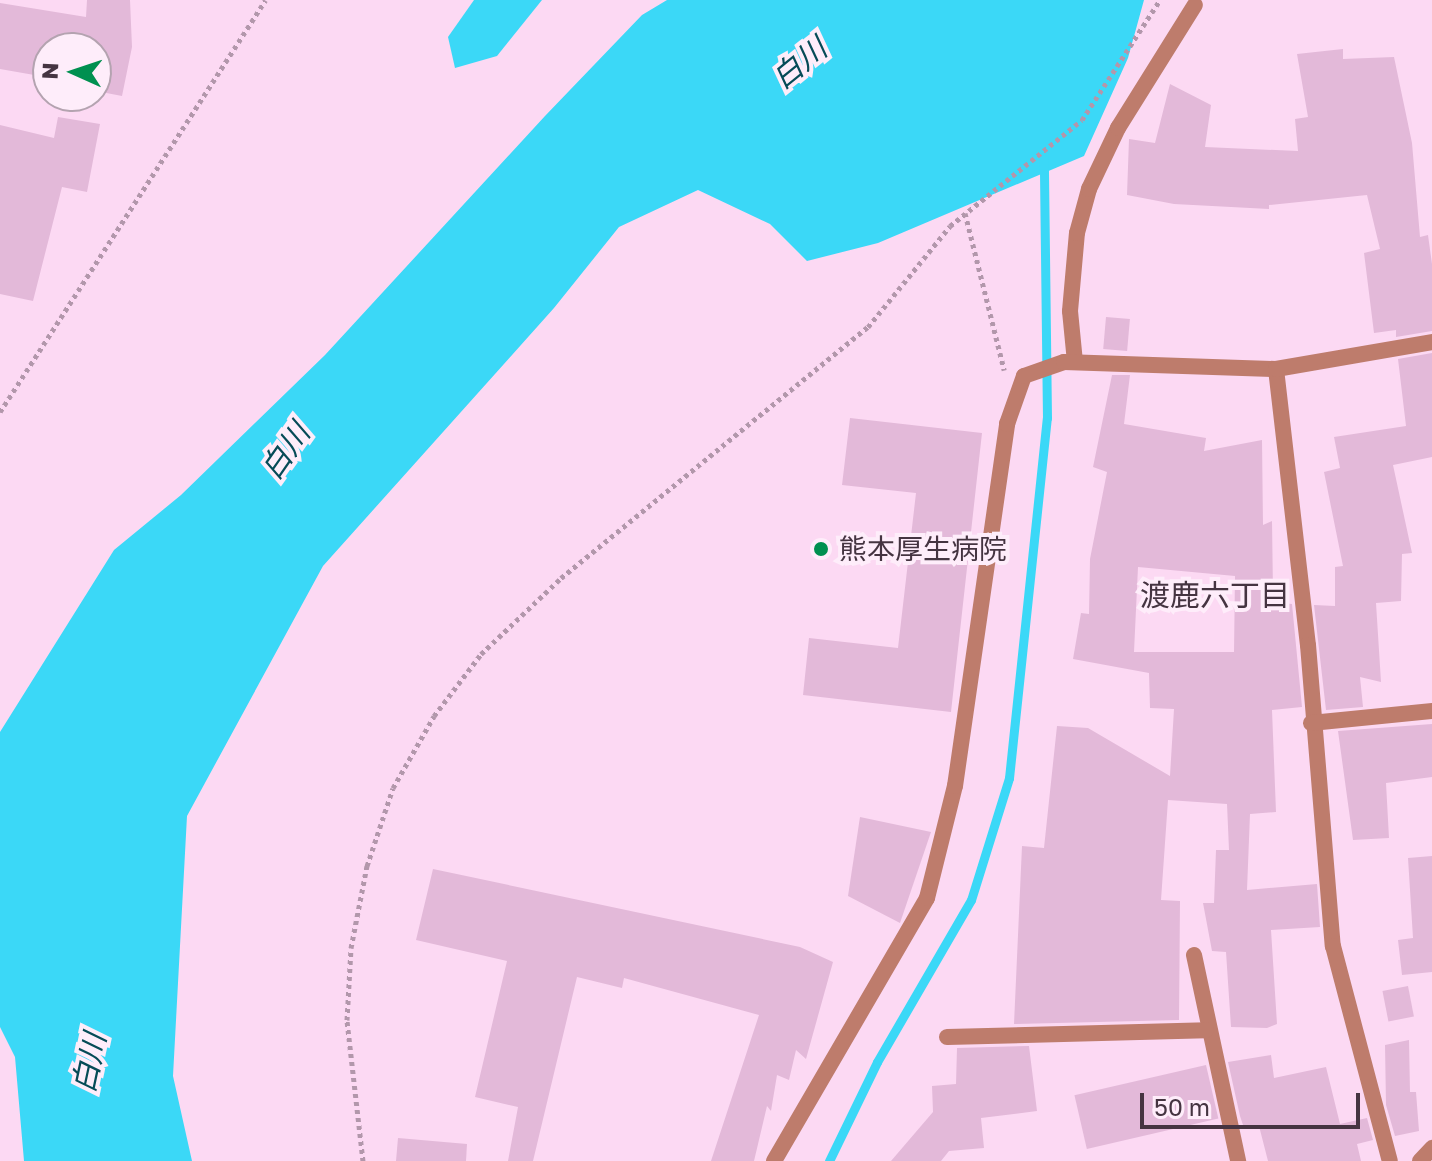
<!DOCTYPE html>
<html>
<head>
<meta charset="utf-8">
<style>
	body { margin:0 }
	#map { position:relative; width:1432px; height:1161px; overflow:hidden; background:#fcd9f3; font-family:"Golos Text","Noto Sans JP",sans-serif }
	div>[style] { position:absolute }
	.water>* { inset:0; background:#3bd8f7 }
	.stream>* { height:9px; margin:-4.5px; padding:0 4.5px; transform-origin:4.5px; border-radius:4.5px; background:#3bd8f7 }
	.building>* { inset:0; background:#e3b9d9; transform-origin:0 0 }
	.path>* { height:5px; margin-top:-2.5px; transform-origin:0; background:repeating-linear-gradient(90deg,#b297ab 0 4px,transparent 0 8px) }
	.minor>* { height:16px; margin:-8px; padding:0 8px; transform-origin:8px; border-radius:8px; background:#be7c6c }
	.dots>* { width:22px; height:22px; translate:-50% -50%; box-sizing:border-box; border:4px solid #feedfa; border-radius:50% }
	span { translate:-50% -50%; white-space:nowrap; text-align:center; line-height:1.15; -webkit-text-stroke:8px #feedfa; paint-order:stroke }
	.poi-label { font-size:28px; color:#453441 }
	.left { translate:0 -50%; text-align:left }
	.water-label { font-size:30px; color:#064b57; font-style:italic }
	.neighbourhood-label { font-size:30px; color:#453441 }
	.north { position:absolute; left:32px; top:32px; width:80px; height:80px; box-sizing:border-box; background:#feedfa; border:2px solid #b4a3b0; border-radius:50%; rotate:273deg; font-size:22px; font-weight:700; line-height:32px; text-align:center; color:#453441 }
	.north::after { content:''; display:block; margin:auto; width:28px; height:36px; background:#009050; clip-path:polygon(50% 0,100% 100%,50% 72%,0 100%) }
	.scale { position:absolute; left:1140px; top:1093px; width:220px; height:36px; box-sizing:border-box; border:4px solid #453441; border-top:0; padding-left:10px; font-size:24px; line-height:28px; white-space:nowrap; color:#453441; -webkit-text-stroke:6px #feedfa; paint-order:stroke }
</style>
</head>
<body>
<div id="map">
	<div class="water">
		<i style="clip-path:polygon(474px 0,542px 0,497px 56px,455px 68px,448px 37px)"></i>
		<i style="clip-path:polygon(667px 0,1144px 0,1128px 58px,1084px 156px,878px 243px,807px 261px,770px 224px,698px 190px,619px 227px,554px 308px,323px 566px,187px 816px,173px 1076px,192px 1161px,24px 1161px,15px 1057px,0 1027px,0 732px,114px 550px,181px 495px,325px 355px,545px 116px,642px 15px)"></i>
	</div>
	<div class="stream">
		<i style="left:829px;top:1161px;width:110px;rotate:-64.1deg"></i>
		<i style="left:877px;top:1062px;width:187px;rotate:-59.9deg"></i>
		<i style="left:971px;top:900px;width:128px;rotate:-72.7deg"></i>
		<i style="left:1009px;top:778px;width:362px;rotate:-84deg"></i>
		<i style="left:1047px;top:418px;width:259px;rotate:-90.7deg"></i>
	</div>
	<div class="building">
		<i style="clip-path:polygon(87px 0,130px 0,132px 47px,122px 96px,96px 91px,96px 48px,44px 48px,40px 76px,0 69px,0 3px,86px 17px)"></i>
		<i style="clip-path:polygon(1343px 49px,1343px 59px,1394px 57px,1412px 143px,1420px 237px,1428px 235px,1432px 264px,1432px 331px,1396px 337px,1396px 330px,1374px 333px,1364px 253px,1380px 249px,1367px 195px,1269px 205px,1269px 209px,1174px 204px,1127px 195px,1129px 139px,1155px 143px,1170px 84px,1211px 105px,1205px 147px,1298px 151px,1295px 119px,1308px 117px,1297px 54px)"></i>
		<i style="clip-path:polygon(58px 117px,100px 124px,87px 192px,62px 187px,33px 301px,0 294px,0 125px,54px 138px)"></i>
		<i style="left:1106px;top:317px;width:24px;height:32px;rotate:5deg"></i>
		<i style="clip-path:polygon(1432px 353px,1432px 457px,1393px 465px,1412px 553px,1402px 554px,1401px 601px,1376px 603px,1381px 682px,1360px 677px,1363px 707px,1326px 710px,1314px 605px,1335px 606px,1335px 567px,1343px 566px,1324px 472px,1340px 468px,1334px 437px,1406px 426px,1398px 359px)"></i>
		<i style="clip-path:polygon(evenodd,1112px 375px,1130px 375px,1124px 424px,1206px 438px,1204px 451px,1262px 440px,1263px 525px,1272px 521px,1273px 593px,1281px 594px,1281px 603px,1292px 604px,1302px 707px,1272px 710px,1276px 812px,1250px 814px,1247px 890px,1317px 884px,1320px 927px,1271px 930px,1277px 1024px,1267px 1028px,1231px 1027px,1226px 952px,1212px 951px,1203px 903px,1214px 903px,1216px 850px,1229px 850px,1227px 804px,1168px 800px,1161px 900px,1180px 901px,1179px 1020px,1014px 1024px,1022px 846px,1044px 848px,1057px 726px,1088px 728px,1170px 776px,1174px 709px,1150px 708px,1149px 673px,1073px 659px,1081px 613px,1089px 614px,1090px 559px,1107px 472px,1093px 467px,1112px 375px,1138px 567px,1235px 576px,1234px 652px,1134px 652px,1138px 567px)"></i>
		<i style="clip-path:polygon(850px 418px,982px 433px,951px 712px,803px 695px,809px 638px,898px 648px,916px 493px,842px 485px)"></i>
		<i style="clip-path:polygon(1432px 724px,1432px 777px,1386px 783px,1389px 838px,1353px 840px,1338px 731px)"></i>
		<i style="clip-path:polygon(860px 817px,931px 832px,900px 923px,848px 896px)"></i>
		<i style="clip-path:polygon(1432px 856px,1432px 972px,1402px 975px,1398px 940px,1413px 938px,1408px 858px)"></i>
		<i style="clip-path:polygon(433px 869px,800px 947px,833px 962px,806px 1059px,796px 1050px,789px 1080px,777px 1075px,771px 1111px,767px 1106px,754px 1161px,711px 1161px,759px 1015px,624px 978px,622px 988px,577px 977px,533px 1161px,508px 1161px,518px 1107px,475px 1097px,507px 961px,416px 940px)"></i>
		<i style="left:1408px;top:986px;width:31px;height:26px;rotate:79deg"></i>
		<i style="clip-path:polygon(1409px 1040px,1410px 1092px,1416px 1092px,1419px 1131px,1395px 1136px,1386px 1105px,1385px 1045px)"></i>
		<i style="clip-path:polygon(1029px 1046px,1037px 1111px,981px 1118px,984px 1148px,949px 1151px,941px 1161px,891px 1161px,933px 1112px,932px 1086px,956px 1084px,957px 1048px)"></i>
		<i style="clip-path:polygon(1271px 1055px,1274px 1078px,1326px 1067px,1340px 1124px,1367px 1118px,1373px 1140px,1357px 1144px,1361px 1161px,1268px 1161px,1259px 1126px,1244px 1128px,1240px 1116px,1228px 1062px)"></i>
		<i style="left:1206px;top:1065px;width:55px;height:135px;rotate:77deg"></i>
		<i style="clip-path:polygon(398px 1138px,467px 1144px,466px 1161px,396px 1161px)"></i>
	</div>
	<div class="path">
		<i style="left:965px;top:213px;width:162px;rotate:76deg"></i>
		<i style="left:0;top:412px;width:490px;rotate:-57.2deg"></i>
		<i style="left:363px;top:1161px;width:142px;rotate:-96.5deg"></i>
		<i style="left:347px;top:1020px;width:72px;rotate:-86.8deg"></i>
		<i style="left:351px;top:948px;width:84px;rotate:-79deg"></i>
		<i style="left:367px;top:866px;width:82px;rotate:-71.6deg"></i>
		<i style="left:393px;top:788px;width:83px;rotate:-60.3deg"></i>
		<i style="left:434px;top:716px;width:78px;rotate:-52.8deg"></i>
		<i style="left:481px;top:654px;width:110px;rotate:-43.5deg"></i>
		<i style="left:561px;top:578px;width:397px;rotate:-39.3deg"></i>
		<i style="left:868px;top:327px;width:130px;rotate:-50.9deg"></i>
		<i style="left:950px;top:226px;width:169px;rotate:-38.8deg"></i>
		<i style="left:1082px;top:120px;width:143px;rotate:-57deg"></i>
	</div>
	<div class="minor">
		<i style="left:1075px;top:362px;width:51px;rotate:-95.6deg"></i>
		<i style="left:1070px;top:311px;width:78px;rotate:-84.9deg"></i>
		<i style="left:1077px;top:233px;width:46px;rotate:-74.7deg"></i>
		<i style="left:1089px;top:189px;width:68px;rotate:-64.6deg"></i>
		<i style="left:1118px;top:128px;width:145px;rotate:-58deg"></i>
		<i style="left:1276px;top:369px;width:278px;rotate:83.4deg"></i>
		<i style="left:1308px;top:645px;width:302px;rotate:85.3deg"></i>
		<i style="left:1333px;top:946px;width:222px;rotate:75.2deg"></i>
		<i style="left:1311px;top:723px;width:122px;rotate:-5.7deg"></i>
		<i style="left:1194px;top:955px;width:211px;rotate:77.9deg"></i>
		<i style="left:947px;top:1037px;width:259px;rotate:-1.5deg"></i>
		<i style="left:774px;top:1161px;width:304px;rotate:-59.8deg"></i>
		<i style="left:927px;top:898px;width:115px;rotate:-76deg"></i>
		<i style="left:955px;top:786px;width:366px;rotate:-81.8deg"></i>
		<i style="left:1007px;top:424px;width:51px;rotate:-70.5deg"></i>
		<i style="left:1024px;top:376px;width:42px;rotate:-19.3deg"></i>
		<i style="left:1064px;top:362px;width:212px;rotate:1.9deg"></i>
		<i style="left:1276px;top:369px;width:158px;rotate:-9.8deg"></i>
		<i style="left:1420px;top:1161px;width:18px;rotate:-47deg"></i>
	</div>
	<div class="dots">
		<i style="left:821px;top:549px;background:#009050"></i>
	</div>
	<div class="poi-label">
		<span class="left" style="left:839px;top:549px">熊本厚生病院</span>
	</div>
	<div class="water-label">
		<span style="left:799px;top:63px;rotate:-39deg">白川</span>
		<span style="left:285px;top:451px;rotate:-55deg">白川</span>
		<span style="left:89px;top:1063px;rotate:-78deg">白川</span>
	</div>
	<div class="neighbourhood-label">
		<span style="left:1215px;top:595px">渡鹿六丁目</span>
	</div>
	<div class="north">N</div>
	<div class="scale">50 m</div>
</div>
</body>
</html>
